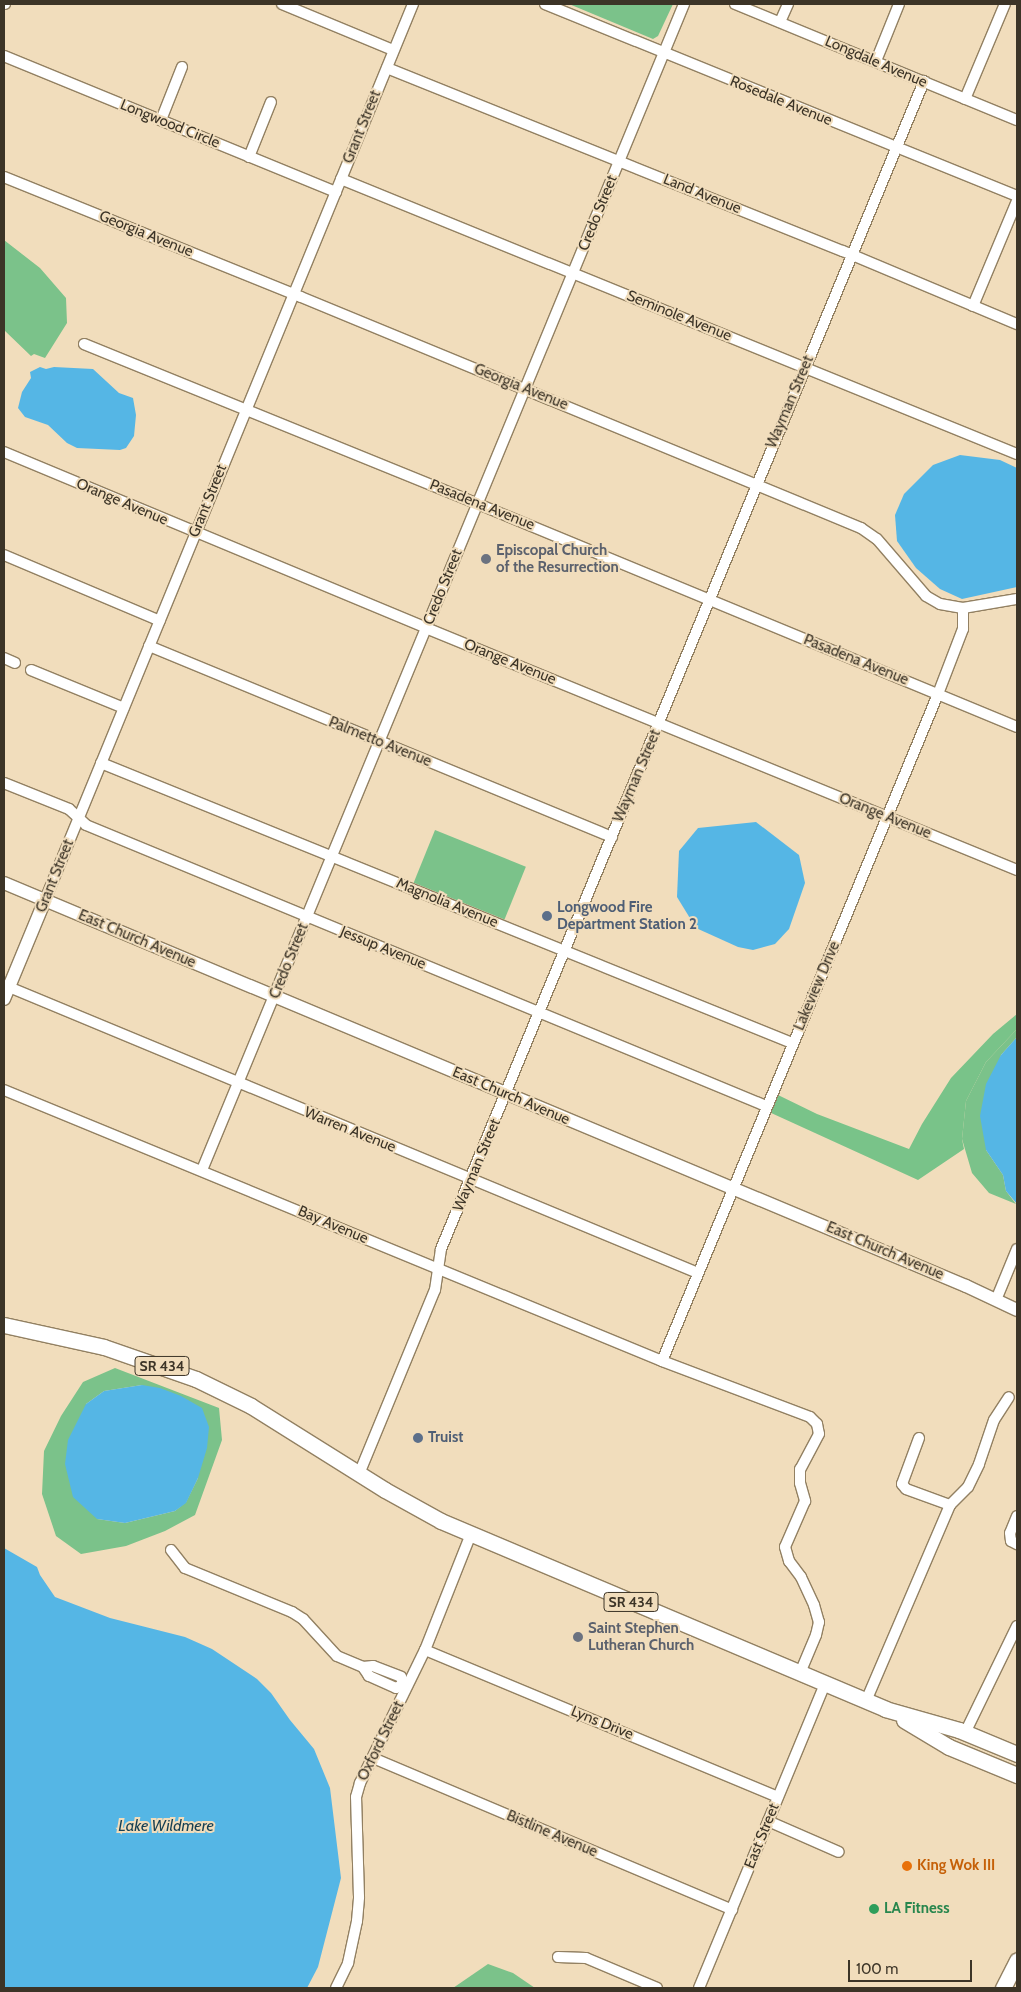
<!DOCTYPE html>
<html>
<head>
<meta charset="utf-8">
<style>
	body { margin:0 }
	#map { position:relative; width:1021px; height:1992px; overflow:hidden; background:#f1ddbc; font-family:Cabin,sans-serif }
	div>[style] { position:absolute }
	.green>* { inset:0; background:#7bc28a; transform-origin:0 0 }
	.forest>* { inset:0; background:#79c389 }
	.water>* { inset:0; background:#55b6e5 }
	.roads { filter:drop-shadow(1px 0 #928062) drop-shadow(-1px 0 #928062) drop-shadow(0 1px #928062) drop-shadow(0 -1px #928062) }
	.minor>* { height:10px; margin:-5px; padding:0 5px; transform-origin:5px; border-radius:5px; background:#fff }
	.tertiary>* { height:12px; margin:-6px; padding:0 6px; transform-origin:6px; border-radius:6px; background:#fff }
	.primary>* { height:15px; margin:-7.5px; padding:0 7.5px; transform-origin:7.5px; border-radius:7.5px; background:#fff }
	.dots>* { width:14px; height:14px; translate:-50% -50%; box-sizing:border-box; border:2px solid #f1ddbc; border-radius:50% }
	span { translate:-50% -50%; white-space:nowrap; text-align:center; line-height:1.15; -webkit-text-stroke:4px #f1ddbc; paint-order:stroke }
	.shield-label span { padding:1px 4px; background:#f1ddbc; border:1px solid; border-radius:4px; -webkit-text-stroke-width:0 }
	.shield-label { font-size:14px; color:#3c3427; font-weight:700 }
	.street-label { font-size:15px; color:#3c3427 }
	.worship-label { font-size:15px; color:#5b616d; font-weight:700 }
	.left { translate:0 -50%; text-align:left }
	.service-label { font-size:15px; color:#4e5e75; font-weight:700 }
	.food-label { font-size:15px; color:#c56008; font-weight:700 }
	.leisure-label { font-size:15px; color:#27864d; font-weight:700 }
	.water-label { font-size:16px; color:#153f53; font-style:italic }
	.frame { position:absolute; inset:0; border:5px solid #3c3427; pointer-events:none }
	.scale { position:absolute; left:848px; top:1960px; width:124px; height:22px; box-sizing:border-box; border:2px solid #3c3427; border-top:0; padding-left:6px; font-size:15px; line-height:18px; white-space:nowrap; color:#3c3427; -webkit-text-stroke:4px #f1ddbc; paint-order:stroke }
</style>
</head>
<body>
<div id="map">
	<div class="green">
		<i style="clip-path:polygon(569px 4px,673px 4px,658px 36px,653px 39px)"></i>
		<i style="clip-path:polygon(4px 240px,40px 268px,66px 298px,67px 323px,45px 358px,34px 354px,31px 356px,4px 330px)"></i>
		<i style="left:435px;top:830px;width:98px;height:57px;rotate:22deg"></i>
		<i style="clip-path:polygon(1017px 1029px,1017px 1037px,1001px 1055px,986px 1150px,1003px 1175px,1006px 1191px,1016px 1204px,989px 1193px,972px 1173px,962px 1139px,966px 1101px,986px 1062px)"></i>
		<i style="clip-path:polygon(evenodd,115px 1368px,219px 1408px,222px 1440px,195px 1515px,165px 1531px,126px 1546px,81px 1554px,56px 1536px,42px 1494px,44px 1451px,61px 1416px,83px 1382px,115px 1368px,142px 1385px,198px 1478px,186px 1502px,175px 1511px,125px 1523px,97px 1519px,86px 1404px,104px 1391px,142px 1385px)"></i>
		<i style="clip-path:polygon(488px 1964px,513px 1973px,535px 1988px,453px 1988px)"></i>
	</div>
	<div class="forest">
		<i style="clip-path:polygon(1017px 1014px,1017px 1029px,986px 1062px,966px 1101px,962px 1139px,964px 1149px,918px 1180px,769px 1112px,776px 1094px,817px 1114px,909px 1149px,922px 1124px,951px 1078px,993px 1034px)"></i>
	</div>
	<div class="water">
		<i style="clip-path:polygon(40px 367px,46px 369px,54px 367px,93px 369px,119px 393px,133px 398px,136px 415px,134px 436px,126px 448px,120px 450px,77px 448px,67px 443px,48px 425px,25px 417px,18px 408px,22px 392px,31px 378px,30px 372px)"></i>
		<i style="clip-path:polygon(960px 455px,1000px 460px,1017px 468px,1017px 587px,962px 599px,940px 589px,916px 568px,897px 541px,895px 515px,904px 494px,933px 465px)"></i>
		<i style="clip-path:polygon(756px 822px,799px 855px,805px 883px,789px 929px,775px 944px,753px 950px,738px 947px,696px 928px,677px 897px,679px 851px,698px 828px)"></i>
		<i style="clip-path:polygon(1017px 1037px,1017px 1204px,1006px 1191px,1003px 1175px,986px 1150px,980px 1116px,986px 1084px,1001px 1055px)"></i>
		<i style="clip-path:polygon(142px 1385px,160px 1388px,181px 1396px,202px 1408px,209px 1427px,207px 1448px,198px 1478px,186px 1503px,175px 1511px,125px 1523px,97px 1519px,73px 1497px,65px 1464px,68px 1440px,86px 1404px,104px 1391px)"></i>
		<i style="clip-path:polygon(4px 1548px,37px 1567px,40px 1575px,55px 1597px,110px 1618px,185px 1637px,212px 1649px,257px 1679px,271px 1693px,290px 1720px,314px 1749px,330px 1788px,341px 1878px,318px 1967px,307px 1988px,4px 1988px)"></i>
	</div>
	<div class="roads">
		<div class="minor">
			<i style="left:4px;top:4px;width:1px"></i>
			<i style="left:282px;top:4px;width:120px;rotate:22.5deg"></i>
			<i style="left:545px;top:4px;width:510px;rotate:22.14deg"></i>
			<i style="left:735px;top:4px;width:305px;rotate:22.4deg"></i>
			<i style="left:780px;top:22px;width:20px;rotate:-66deg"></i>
			<i style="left:4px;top:56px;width:359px;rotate:22.3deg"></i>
			<i style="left:876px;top:61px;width:61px;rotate:-68deg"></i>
			<i style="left:387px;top:68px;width:491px;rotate:21.9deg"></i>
			<i style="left:843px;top:251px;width:189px;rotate:22.8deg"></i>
			<i style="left:965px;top:99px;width:103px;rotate:-67.2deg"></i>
			<i style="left:161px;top:120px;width:57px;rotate:-68.4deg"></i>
			<i style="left:249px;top:157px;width:59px;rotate:-68.2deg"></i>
			<i style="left:4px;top:177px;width:320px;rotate:22deg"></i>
			<i style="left:301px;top:297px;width:606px;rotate:22.42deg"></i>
			<i style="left:861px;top:528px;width:19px;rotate:35deg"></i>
			<i style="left:877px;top:539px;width:75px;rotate:49.3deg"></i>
			<i style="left:926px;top:596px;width:16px;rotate:30deg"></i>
			<i style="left:940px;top:604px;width:23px;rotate:10deg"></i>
			<i style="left:963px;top:608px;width:55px;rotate:-9.5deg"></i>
			<i style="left:341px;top:179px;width:730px;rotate:22.14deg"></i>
			<i style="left:973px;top:306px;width:114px;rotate:-67.3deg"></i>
			<i style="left:84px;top:344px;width:425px;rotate:22.1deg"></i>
			<i style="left:478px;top:504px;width:583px;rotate:22.48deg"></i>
			<i style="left:4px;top:452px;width:457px;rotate:22.6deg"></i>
			<i style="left:426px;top:628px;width:639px;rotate:22.27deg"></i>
			<i style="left:4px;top:555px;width:169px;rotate:22.9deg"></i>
			<i style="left:149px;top:646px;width:501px;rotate:22.42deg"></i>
			<i style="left:4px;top:658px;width:12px;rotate:24deg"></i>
			<i style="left:31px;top:670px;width:100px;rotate:22.2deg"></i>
			<i style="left:101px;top:763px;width:746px;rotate:22.06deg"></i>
			<i style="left:4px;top:783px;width:70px;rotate:21.8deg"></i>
			<i style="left:69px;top:809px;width:23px;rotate:43deg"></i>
			<i style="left:86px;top:825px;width:736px;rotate:22.45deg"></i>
			<i style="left:45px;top:900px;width:969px;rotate:-67.67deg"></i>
			<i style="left:4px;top:985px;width:751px;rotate:22.54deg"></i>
			<i style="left:4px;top:1090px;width:712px;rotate:22.38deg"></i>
			<i style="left:662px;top:1361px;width:158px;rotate:20.7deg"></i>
			<i style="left:810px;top:1417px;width:10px;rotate:45deg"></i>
			<i style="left:817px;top:1424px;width:10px;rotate:79deg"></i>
			<i style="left:819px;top:1434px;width:40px;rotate:118deg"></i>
			<i style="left:800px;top:1469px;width:14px;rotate:90deg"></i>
			<i style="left:800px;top:1483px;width:19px;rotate:74deg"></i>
			<i style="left:805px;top:1501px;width:50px;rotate:113.5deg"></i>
			<i style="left:785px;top:1547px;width:15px;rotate:74deg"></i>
			<i style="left:789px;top:1561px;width:20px;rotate:53deg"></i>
			<i style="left:801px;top:1577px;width:31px;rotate:65deg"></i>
			<i style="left:814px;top:1605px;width:18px;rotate:74deg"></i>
			<i style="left:819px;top:1622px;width:13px;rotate:103deg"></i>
			<i style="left:816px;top:1635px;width:41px;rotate:112.8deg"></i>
			<i style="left:202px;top:1170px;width:1262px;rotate:-67.54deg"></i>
			<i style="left:996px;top:1300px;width:55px;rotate:-67.6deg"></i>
			<i style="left:662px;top:1361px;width:722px;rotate:-67.52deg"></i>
			<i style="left:938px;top:694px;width:70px;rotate:-69deg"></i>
			<i style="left:963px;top:629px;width:21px;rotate:-90deg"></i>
			<i style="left:919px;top:1438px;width:49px;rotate:110.3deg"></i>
			<i style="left:902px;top:1484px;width:6px;rotate:51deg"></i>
			<i style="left:906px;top:1489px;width:47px;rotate:20deg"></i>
			<i style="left:359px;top:1474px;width:199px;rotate:-67.6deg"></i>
			<i style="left:435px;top:1290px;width:41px;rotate:-81.7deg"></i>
			<i style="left:441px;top:1249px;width:1264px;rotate:-67.53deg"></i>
			<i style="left:1017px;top:1516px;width:18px;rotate:112deg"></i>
			<i style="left:1010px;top:1533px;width:8px;rotate:83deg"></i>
			<i style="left:1011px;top:1541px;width:7px;rotate:27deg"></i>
			<i style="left:171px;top:1550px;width:23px;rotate:52deg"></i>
			<i style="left:185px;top:1568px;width:116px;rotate:22.4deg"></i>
			<i style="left:292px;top:1612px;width:13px;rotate:32deg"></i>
			<i style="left:303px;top:1619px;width:50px;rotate:47.4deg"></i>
			<i style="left:337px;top:1656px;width:28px;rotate:23deg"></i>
			<i style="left:425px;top:1650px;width:382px;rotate:22.6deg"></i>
			<i style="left:373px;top:1666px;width:30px;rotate:21deg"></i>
			<i style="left:401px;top:1677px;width:7px;rotate:74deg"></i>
			<i style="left:403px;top:1684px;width:8px;rotate:150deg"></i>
			<i style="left:396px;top:1688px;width:30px;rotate:-156deg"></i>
			<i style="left:369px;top:1676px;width:11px;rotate:-124deg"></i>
			<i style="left:363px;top:1667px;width:10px;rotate:-6deg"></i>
			<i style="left:866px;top:1701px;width:213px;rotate:-66.8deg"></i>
			<i style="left:950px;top:1505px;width:25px;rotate:-45deg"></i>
			<i style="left:968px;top:1487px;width:25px;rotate:-64deg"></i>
			<i style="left:979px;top:1464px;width:46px;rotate:-71.2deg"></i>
			<i style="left:994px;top:1420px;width:27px;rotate:-57deg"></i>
			<i style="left:965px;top:1733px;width:119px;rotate:-64.1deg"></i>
			<i style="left:373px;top:1758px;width:390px;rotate:22.9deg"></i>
			<i style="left:768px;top:1821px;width:77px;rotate:23.6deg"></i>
			<i style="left:558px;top:1957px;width:28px;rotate:2deg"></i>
			<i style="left:586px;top:1958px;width:77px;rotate:22.9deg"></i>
			<i style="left:336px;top:1988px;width:28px;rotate:-64deg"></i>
			<i style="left:348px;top:1963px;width:43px;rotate:-77.9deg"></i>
			<i style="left:357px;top:1921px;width:24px;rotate:-85deg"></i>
			<i style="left:359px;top:1897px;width:100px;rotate:-91.7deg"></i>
			<i style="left:356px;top:1797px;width:15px;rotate:-74deg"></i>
			<i style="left:360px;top:1783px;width:148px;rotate:-64deg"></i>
			<i style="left:425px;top:1650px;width:125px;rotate:-68.4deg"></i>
			<i style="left:699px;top:1988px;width:329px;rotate:-67.5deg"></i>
		</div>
		<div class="tertiary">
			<i style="left:4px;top:883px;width:1043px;rotate:22.73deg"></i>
			<i style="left:966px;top:1286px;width:56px;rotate:25.2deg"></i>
			<i style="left:4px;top:999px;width:107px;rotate:-67.5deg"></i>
		</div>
		<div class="primary">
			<i style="left:4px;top:1325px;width:102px;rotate:12.4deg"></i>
			<i style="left:104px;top:1347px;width:97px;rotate:19.2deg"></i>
			<i style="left:196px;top:1379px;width:61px;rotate:26.1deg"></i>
			<i style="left:251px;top:1406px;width:158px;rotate:32.1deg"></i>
			<i style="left:385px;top:1490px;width:64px;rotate:29deg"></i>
			<i style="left:441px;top:1521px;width:482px;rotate:22.9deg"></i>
			<i style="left:885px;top:1709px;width:77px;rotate:15.8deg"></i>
			<i style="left:959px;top:1730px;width:63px;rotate:22.5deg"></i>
			<i style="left:904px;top:1720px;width:52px;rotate:31deg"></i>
			<i style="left:949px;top:1747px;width:74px;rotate:22.4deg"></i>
			<i style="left:1003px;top:1988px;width:31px;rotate:-63deg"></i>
		</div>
	</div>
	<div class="dots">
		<i style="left:486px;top:559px;background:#6b7280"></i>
		<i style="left:547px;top:916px;background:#5c6f8a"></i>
		<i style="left:418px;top:1438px;background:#5c6f8a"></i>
		<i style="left:578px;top:1637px;background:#6b7280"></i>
		<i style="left:907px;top:1866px;background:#e8710a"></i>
		<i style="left:874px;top:1909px;background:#2e9e5b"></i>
	</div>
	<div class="shield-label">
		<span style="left:162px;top:1366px">SR 434</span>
		<span style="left:631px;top:1602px">SR 434</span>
	</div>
	<div class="street-label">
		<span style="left:876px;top:62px;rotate:23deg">Longdale Avenue</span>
		<span style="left:781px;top:101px;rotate:22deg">Rosedale Avenue</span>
		<span style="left:170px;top:124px;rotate:22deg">Longwood Circle</span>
		<span style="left:362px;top:127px;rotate:-68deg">Grant Street</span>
		<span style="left:702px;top:194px;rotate:22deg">Land Avenue</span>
		<span style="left:598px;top:213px;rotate:-68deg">Credo Street</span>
		<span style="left:146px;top:234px;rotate:22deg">Georgia Avenue</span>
		<span style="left:679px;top:316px;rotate:22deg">Seminole Avenue</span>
		<span style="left:521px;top:387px;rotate:22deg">Georgia Avenue</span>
		<span style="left:790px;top:402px;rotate:-67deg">Wayman Street</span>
		<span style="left:208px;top:501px;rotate:-68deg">Grant Street</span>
		<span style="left:122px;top:502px;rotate:23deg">Orange Avenue</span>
		<span style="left:482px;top:505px;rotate:22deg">Pasadena Avenue</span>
		<span style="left:443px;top:587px;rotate:-68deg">Credo Street</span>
		<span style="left:856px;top:660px;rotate:22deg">Pasadena Avenue</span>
		<span style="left:510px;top:662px;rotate:22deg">Orange Avenue</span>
		<span style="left:380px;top:742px;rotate:22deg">Palmetto Avenue</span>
		<span style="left:637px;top:776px;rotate:-67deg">Wayman Street</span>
		<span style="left:885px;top:816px;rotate:22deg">Orange Avenue</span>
		<span style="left:55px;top:876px;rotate:-68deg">Grant Street</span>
		<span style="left:447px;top:903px;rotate:22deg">Magnolia Avenue</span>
		<span style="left:137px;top:939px;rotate:23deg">East Church Avenue</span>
		<span style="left:383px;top:948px;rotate:22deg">Jessup Avenue</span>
		<span style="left:289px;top:961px;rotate:-68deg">Credo Street</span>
		<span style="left:817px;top:986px;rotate:-67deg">Lakeview Drive</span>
		<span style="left:511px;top:1096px;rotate:23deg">East Church Avenue</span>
		<span style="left:350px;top:1130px;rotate:22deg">Warren Avenue</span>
		<span style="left:477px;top:1165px;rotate:-67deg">Wayman Street</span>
		<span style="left:333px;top:1225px;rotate:23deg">Bay Avenue</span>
		<span style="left:885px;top:1251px;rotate:23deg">East Church Avenue</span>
		<span style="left:602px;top:1723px;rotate:22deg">Lyns Drive</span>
		<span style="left:381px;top:1741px;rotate:-64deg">Oxford Street</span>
		<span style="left:552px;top:1834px;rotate:23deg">Bistline Avenue</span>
		<span style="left:762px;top:1836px;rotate:-68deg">East Street</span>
	</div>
	<div class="worship-label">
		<span class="left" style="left:496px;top:559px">Episcopal Church<br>of the Resurrection</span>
		<span class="left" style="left:588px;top:1637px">Saint Stephen<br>Lutheran Church</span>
	</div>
	<div class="service-label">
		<span class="left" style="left:557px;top:916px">Longwood Fire<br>Department Station 2</span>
		<span class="left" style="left:428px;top:1438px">Truist</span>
	</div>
	<div class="food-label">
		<span class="left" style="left:917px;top:1866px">King Wok III</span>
	</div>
	<div class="leisure-label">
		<span class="left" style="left:884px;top:1909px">LA Fitness</span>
	</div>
	<div class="water-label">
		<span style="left:166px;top:1826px">Lake Wildmere</span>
	</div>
	<div class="frame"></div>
	<div class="scale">100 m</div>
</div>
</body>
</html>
